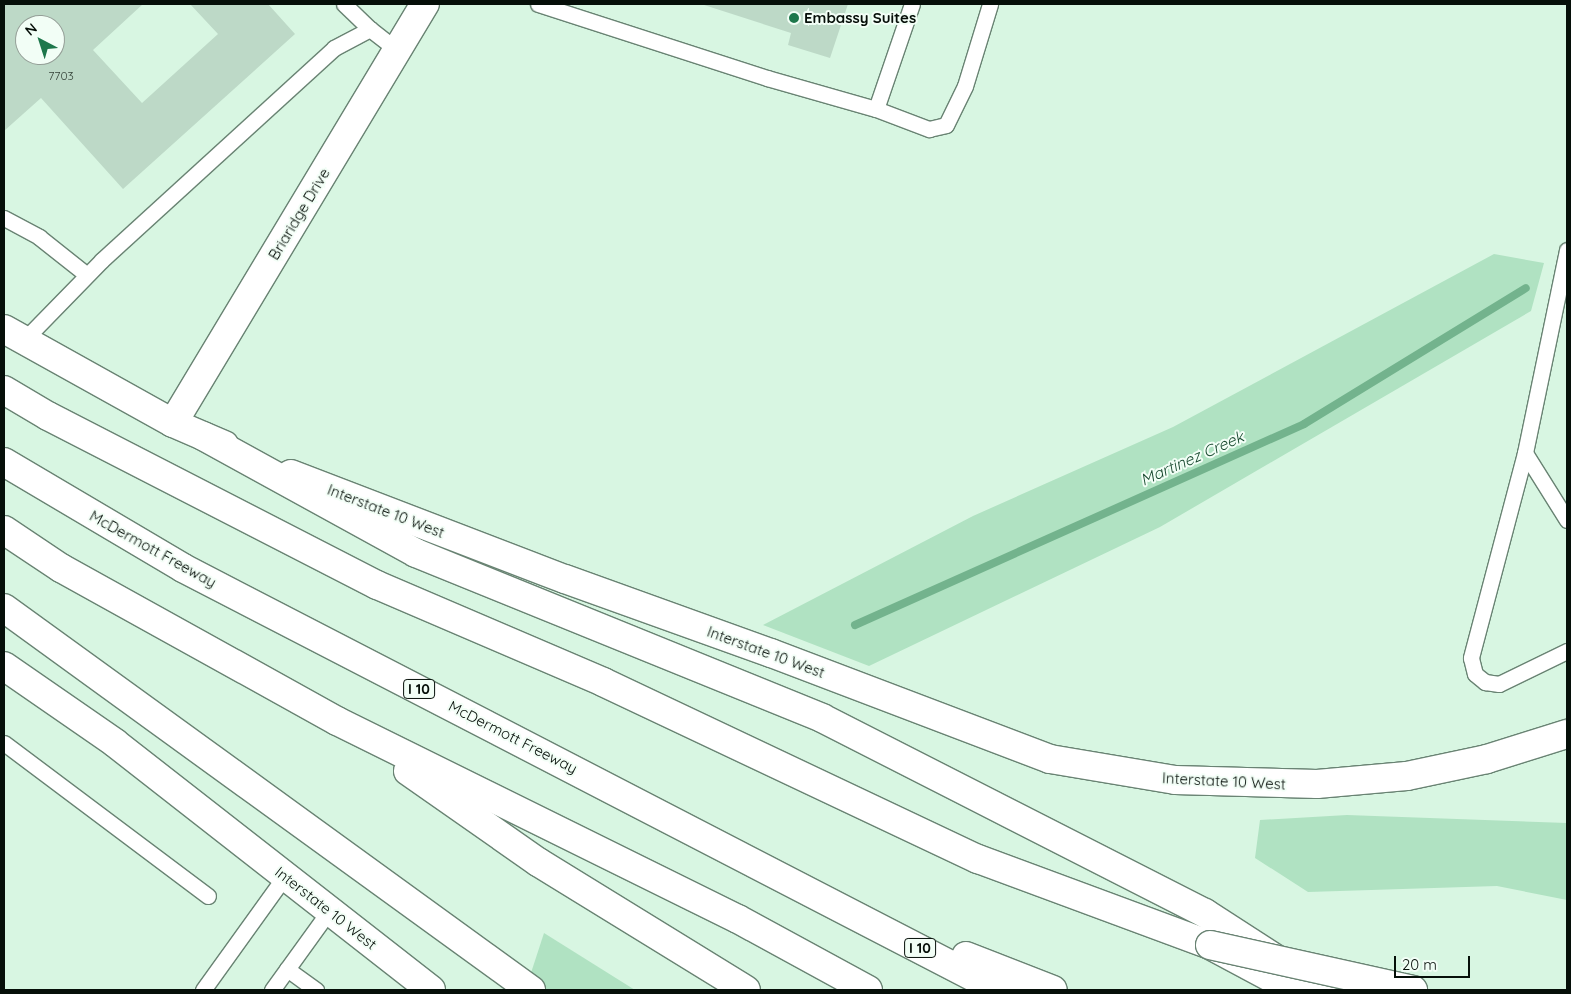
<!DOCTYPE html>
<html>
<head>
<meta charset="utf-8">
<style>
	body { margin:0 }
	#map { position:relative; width:1571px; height:994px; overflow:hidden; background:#d8f6e2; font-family:Quicksand,sans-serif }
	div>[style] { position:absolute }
	.green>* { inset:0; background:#b0e2c2 }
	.stream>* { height:8px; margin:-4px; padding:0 4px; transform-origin:4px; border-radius:4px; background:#73b38d }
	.building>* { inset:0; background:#bdd9c7 }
	.roads { filter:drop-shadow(1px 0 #698373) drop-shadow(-1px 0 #698373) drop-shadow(0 1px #698373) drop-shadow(0 -1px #698373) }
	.service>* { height:15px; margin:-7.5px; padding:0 7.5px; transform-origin:7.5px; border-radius:7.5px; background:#fff }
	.tertiary>* { height:28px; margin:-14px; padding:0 14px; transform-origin:14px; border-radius:14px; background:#fff }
	.secondary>* { height:28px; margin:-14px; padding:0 14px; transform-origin:14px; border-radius:14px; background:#fff }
	.motorway>* { height:28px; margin:-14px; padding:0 14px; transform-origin:14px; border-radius:14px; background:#fff }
	.bridges { filter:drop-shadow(1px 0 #698373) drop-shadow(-1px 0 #698373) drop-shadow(0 1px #698373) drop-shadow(0 -1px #698373) }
	.motorway-bridge>* { height:28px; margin:-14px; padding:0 14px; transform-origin:14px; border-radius:14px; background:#fff }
	.dots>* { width:14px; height:14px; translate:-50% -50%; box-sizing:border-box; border:2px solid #f2fef6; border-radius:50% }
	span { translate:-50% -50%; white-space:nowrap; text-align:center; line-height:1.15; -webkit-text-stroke:4px #f2fef6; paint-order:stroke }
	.number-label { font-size:12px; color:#344238 }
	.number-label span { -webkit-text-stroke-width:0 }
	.shield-label span { padding:1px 4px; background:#f2fef6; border:1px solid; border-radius:4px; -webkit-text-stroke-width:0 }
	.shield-label { font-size:14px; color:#060f09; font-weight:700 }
	.poi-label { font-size:15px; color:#060f09; font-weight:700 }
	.left { translate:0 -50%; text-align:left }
	.street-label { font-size:15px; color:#060f09 }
	.water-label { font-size:16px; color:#17482e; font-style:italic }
	.frame { position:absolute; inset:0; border:5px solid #060f09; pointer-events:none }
	.north { position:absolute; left:15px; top:15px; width:50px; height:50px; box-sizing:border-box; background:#f2fef6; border:1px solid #949e97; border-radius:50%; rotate:320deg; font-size:14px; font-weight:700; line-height:20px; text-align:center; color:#060f09 }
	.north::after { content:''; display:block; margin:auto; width:18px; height:22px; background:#1d774b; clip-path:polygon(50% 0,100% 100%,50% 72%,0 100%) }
	.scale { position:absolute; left:1394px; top:956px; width:76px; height:22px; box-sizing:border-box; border:2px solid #060f09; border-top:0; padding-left:6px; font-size:15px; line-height:18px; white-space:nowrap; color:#060f09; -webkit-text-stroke:4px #f2fef6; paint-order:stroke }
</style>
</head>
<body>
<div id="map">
	<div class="green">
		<i style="clip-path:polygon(1494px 254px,1544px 263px,1531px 311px,1160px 527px,869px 666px,763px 625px,973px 516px,1173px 427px)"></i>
		<i style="clip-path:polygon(1347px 815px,1567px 823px,1567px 900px,1497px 886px,1308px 892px,1255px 858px,1260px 820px)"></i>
		<i style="clip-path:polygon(544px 933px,635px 990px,544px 990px,529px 979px)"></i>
	</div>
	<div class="stream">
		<i style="left:855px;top:625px;width:492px;rotate:-24.1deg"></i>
		<i style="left:1304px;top:424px;width:260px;rotate:-31.5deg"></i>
	</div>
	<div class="building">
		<i style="clip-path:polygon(evenodd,4px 4px,143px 4px,93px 50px,142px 103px,218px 34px,190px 4px,268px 4px,295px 34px,123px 189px,41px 98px,4px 131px,4px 4px,25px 25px,55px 25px,55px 55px,25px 55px,25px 25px)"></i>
		<i style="clip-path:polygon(701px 4px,848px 4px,830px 58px,788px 45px,791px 33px)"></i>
	</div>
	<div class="roads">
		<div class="service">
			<i style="left:344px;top:4px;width:36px;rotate:44deg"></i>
			<i style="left:538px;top:4px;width:241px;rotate:17.9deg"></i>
			<i style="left:767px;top:78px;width:113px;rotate:15.9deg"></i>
			<i style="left:876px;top:109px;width:57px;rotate:20.7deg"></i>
			<i style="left:929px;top:129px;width:17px;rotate:-13deg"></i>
			<i style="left:946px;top:125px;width:43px;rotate:-64deg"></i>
			<i style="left:965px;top:86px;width:86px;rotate:-73deg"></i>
			<i style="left:876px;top:109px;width:111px;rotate:-71.1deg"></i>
			<i style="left:4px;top:218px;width:40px;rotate:28deg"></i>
			<i style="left:39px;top:237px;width:61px;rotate:38.4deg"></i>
			<i style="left:1567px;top:250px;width:207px;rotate:101.7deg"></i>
			<i style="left:1525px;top:453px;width:212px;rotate:104.8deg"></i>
			<i style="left:1471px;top:658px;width:16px;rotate:76deg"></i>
			<i style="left:1475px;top:674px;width:13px;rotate:39deg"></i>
			<i style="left:1485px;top:682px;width:14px;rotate:8deg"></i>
			<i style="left:1499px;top:684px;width:76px;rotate:-25.9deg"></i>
			<i style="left:23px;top:341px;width:113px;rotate:-45.7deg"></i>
			<i style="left:102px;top:260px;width:314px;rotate:-42.4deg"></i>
			<i style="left:334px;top:48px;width:41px;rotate:-27.8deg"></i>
			<i style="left:370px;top:29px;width:34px;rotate:38deg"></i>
			<i style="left:1525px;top:453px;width:79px;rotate:57.9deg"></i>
			<i style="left:4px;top:743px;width:255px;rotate:36.9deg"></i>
			<i style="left:287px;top:969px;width:36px;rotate:36deg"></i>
			<i style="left:203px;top:990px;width:140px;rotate:-54.3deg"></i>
			<i style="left:272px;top:990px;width:97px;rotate:-54.2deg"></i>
		</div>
		<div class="tertiary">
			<i style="left:173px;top:423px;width:489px;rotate:-59deg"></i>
		</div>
		<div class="secondary">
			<i style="left:4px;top:329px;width:193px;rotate:29.1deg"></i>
			<i style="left:173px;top:423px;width:56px;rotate:23.3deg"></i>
			<i style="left:291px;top:474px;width:293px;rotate:21deg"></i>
			<i style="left:565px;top:579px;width:219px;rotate:19.8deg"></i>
			<i style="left:771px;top:653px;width:298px;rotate:20.8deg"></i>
			<i style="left:1050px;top:759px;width:127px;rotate:9.5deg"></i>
			<i style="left:1175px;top:780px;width:142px;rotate:1.6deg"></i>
			<i style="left:1317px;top:784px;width:90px;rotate:-5.1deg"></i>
			<i style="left:1407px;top:776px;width:82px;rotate:-12deg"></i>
			<i style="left:1487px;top:759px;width:84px;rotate:-17.4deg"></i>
			<i style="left:4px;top:666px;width:135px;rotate:34.7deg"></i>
			<i style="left:115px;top:743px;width:401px;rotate:38deg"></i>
		</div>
		<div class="motorway">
			<i style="left:4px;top:390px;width:51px;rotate:30.6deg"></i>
			<i style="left:48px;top:416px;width:370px;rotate:27.2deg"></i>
			<i style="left:377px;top:585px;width:246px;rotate:23.2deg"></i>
			<i style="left:603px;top:682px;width:415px;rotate:25.3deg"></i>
			<i style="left:978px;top:859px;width:247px;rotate:20.3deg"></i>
			<i style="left:1210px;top:945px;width:95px;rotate:28.2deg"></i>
			<i style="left:203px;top:436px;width:243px;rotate:28.8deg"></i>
			<i style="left:416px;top:553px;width:438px;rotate:22.1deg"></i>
			<i style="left:822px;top:718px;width:430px;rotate:27deg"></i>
			<i style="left:1205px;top:913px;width:142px;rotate:32.9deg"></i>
			<i style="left:4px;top:462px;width:208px;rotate:30.6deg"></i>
			<i style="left:183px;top:568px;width:919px;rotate:27.35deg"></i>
			<i style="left:4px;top:530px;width:69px;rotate:33.7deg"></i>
			<i style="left:61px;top:568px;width:316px;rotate:29deg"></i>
			<i style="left:337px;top:721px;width:447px;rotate:26.3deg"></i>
			<i style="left:738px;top:919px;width:148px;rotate:28.6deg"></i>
			<i style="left:4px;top:608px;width:651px;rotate:35.94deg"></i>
			<i style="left:408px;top:771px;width:159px;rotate:35deg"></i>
			<i style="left:538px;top:862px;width:244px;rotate:31.6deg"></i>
			<i style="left:966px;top:956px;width:93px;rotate:21.3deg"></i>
		</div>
	</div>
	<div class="bridges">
		<div class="motorway-bridge">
			<i style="left:1210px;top:945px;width:208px;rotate:12.5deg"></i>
		</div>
	</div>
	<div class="dots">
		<i style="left:794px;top:18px;background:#1d774b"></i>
	</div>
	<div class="number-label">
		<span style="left:61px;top:76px">7703</span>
	</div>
	<div class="shield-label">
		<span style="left:419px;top:689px">I 10</span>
		<span style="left:920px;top:948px">I 10</span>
	</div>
	<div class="poi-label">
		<span class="left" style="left:804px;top:18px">Embassy Suites</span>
	</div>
	<div class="street-label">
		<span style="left:299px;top:214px;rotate:-59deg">Briaridge Drive</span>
		<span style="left:386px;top:511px;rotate:21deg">Interstate 10 West</span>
		<span style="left:153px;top:549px;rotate:29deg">McDermott Freeway</span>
		<span style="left:766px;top:652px;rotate:20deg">Interstate 10 West</span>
		<span style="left:513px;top:737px;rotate:27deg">McDermott Freeway</span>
		<span style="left:1224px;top:781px;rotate:3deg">Interstate 10 West</span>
		<span style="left:326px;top:908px;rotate:38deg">Interstate 10 West</span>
	</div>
	<div class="water-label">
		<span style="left:1192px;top:458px;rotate:-24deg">Martinez Creek</span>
	</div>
	<div class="frame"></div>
	<div class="north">N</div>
	<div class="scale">20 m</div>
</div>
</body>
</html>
